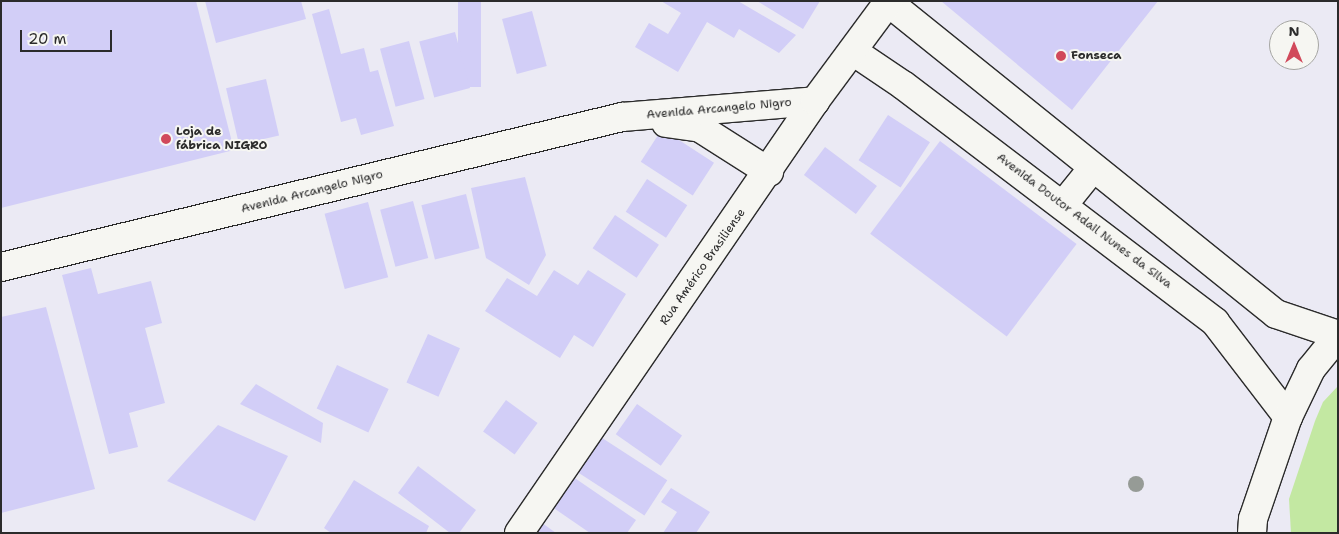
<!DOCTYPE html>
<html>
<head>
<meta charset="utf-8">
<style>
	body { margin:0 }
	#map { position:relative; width:1339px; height:534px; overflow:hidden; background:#ebeaf4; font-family:"Shantell Sans",sans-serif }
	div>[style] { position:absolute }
	.green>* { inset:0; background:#c3e8a2 }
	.building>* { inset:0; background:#d2cef7; transform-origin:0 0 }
	.roads { filter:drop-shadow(1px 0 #2b2b2b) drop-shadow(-1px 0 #2b2b2b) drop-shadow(0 1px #2b2b2b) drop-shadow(0 -1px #2b2b2b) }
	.minor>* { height:28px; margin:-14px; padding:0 14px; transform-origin:14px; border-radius:14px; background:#f6f6f2 }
	.primary>* { height:28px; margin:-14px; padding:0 14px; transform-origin:14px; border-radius:14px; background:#f6f6f2 }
	.trees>* { width:16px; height:16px; margin:-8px; border-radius:50%; background:#969b96 }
	.dots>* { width:14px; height:14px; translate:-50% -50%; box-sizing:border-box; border:2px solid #f6f6f2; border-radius:50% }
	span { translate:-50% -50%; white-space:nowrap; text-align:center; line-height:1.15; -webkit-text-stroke:4px #f6f6f2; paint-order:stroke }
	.poi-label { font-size:12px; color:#2b2b2b; font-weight:700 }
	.left { translate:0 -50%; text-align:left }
	.street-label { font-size:12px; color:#2b2b2b }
	.frame { position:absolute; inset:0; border:2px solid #2b2b2b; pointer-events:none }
	.north { position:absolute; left:1269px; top:20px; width:50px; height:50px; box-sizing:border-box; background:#f6f6f2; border:1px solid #a5a5a2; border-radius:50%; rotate:0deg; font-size:14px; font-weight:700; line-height:20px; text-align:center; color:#2b2b2b }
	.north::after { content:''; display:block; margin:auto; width:18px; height:22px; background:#d1495b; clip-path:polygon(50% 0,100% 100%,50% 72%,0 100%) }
	.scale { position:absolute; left:20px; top:30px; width:92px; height:22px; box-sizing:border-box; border:2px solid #2b2b2b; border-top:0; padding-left:6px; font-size:15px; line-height:18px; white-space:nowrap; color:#2b2b2b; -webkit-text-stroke:4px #f6f6f2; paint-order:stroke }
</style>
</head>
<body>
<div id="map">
	<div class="green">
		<i style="clip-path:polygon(1338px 386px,1338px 533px,1291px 533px,1289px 499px,1315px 421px,1323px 402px)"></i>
	</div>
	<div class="building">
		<i style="clip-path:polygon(1px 1px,196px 1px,234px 150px,1px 208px)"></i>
		<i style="clip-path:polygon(205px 1px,301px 1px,306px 19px,216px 43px)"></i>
		<i style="left:458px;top:1px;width:23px;height:86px"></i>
		<i style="clip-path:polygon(661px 1px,738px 1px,796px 35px,779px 53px,739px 29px,734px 38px,707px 22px,678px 72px,635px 47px,649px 23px,668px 34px,681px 13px)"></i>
		<i style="clip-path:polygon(757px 1px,820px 1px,803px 29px)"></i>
		<i style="clip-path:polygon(941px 1px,1158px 1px,1072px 110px)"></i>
		<i style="clip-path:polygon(329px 9px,341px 54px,364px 48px,370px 72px,378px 70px,394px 126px,361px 135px,356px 118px,341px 122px,312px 14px)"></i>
		<i style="left:532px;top:11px;width:57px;height:31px;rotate:75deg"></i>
		<i style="left:455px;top:32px;width:58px;height:37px;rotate:75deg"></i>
		<i style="left:409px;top:41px;width:60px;height:30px;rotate:75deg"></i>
		<i style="left:266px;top:79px;width:58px;height:41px;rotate:77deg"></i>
		<i style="left:888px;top:115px;width:50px;height:54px;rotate:33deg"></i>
		<i style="left:662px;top:129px;width:62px;height:39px;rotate:33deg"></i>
		<i style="left:940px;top:141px;width:171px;height:116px;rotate:37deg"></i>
		<i style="left:825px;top:147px;width:65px;height:35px;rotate:37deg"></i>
		<i style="clip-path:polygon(525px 177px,546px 255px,529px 285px,486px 258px,471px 188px)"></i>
		<i style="left:647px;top:179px;width:48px;height:39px;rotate:33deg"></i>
		<i style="left:466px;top:194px;width:56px;height:46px;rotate:76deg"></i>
		<i style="left:413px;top:201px;width:59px;height:34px;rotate:75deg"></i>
		<i style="left:368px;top:202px;width:78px;height:45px;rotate:75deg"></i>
		<i style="left:615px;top:215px;width:53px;height:40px;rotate:34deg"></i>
		<i style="clip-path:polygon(91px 268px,98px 294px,151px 281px,162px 323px,145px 328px,165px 403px,129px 413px,138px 447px,109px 454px,62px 275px)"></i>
		<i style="clip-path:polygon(554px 270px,578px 285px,588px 270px,626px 294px,593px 347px,574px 335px,560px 358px,485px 311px,507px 278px,537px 296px)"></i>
		<i style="clip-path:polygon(46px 307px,95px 489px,1px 513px,1px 317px)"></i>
		<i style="left:428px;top:334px;width:35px;height:53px;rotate:24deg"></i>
		<i style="left:337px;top:365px;width:57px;height:48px;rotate:25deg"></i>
		<i style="clip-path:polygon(256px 384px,323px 423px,321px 443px,240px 404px)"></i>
		<i style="left:506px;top:400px;width:39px;height:39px;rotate:36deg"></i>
		<i style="left:637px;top:404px;width:55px;height:37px;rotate:35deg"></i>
		<i style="clip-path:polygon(218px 425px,288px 456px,255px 521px,167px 481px)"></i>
		<i style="left:596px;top:434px;width:85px;height:42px;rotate:33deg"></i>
		<i style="clip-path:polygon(418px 466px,476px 510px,459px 533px,450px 533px,398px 493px)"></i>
		<i style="clip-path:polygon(563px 470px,636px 520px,627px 533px,590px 533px,542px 500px)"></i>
		<i style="clip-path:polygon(354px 480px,429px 526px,426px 533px,331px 533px,324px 528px)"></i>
		<i style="clip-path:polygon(671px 488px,710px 512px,696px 533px,663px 533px,677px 512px,661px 502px)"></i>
		<i style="clip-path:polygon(531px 515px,556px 533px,519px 533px)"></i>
	</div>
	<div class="roads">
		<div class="minor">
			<i style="left:888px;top:2px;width:498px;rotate:38.8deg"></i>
			<i style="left:1276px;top:314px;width:65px;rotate:18.7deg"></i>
			<i style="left:854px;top:52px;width:59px;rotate:34deg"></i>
			<i style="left:903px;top:85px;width:392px;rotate:37.2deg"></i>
			<i style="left:1215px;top:322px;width:120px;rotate:52.5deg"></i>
			<i style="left:666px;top:123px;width:34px;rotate:8deg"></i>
			<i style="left:700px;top:128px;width:82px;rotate:32.5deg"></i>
			<i style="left:1063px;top:205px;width:46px;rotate:-51.1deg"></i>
			<i style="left:1px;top:267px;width:639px;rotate:-13.58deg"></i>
			<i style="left:622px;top:117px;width:194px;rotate:-4.7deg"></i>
			<i style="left:519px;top:533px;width:524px;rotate:-55.58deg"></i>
			<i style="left:815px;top:101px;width:124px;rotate:-53.5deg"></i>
		</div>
		<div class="primary">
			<i style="left:1252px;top:533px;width:14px;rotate:-86deg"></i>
			<i style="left:1253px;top:519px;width:108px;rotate:-71.1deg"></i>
			<i style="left:1288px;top:417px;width:53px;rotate:-64.4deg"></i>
			<i style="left:1311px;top:369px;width:43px;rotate:-50.7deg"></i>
		</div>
	</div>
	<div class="trees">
		<i style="left:1136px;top:484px"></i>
	</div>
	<div class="dots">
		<i style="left:1061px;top:56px;background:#d1495b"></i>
		<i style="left:166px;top:139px;background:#d1495b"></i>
	</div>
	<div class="poi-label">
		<span class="left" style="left:1071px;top:56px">Fonseca</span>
		<span class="left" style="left:176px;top:139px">Loja de<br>fábrica NIGRO</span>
	</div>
	<div class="street-label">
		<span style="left:719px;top:109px;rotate:-5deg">Avenida Arcangelo Nigro</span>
		<span style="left:312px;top:192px;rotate:-14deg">Avenida Arcangelo Nigro</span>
		<span style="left:1084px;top:221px;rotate:37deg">Avenida Doutor Adail Nunes da Silva</span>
		<span style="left:703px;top:267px;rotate:-55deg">Rua Américo Brasiliense</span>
	</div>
	<div class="frame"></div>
	<div class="north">N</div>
	<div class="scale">20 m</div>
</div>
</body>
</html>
